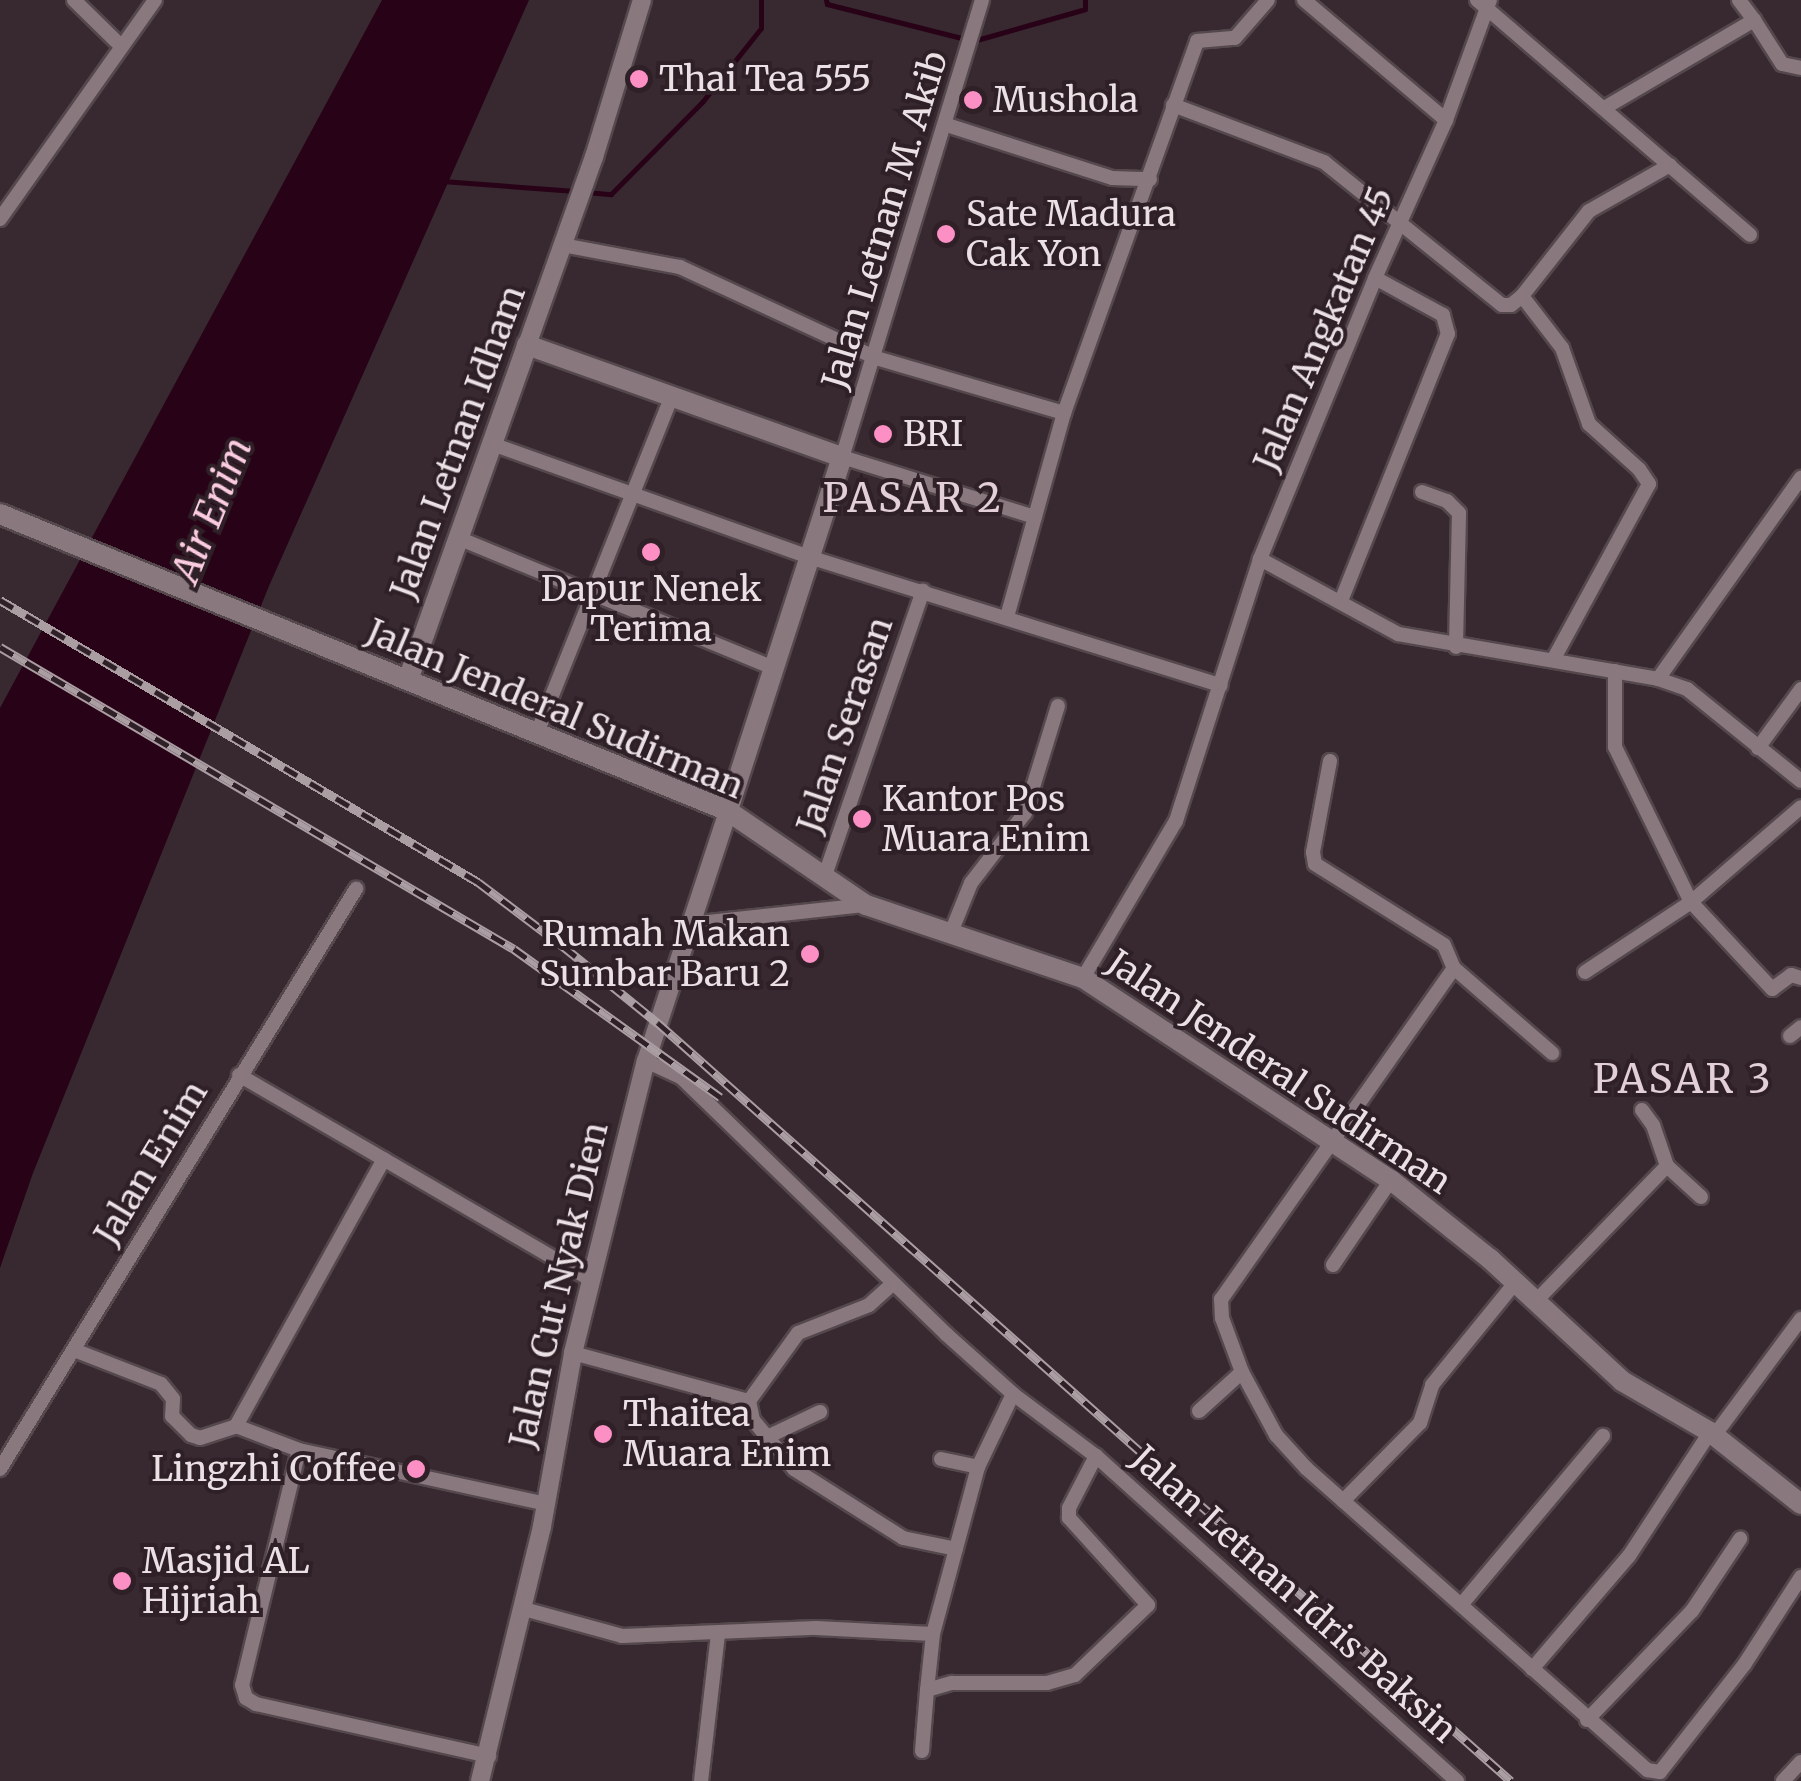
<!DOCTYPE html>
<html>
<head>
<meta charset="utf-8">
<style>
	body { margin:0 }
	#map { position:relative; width:1801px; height:1781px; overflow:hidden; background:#382930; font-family:Merriweather,serif }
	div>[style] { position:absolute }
	.water>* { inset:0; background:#280217 }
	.stream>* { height:5px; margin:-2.5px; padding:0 2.5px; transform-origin:2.5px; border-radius:2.5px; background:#280217 }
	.roads { filter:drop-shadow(2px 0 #54484d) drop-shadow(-2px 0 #54484d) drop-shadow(0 2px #54484d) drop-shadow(0 -2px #54484d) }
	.minor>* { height:14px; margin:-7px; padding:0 7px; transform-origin:7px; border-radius:7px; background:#8a787f }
	.tertiary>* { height:18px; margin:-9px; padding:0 9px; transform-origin:9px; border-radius:9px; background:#8a787f }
	.secondary>* { height:20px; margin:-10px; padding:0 10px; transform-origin:10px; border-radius:10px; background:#8a787f }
	.rail>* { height:9px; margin-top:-4.5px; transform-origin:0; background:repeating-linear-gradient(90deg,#2e2026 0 15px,#aa9ea3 0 30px); box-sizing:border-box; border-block:2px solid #aa9ea3 }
	.dots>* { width:28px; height:28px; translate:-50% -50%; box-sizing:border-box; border:5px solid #2e2026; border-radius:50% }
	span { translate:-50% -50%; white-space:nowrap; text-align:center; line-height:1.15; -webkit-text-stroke:8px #2e2026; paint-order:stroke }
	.poi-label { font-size:35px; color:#ebe1e5 }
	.left { translate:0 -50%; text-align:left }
	.right { translate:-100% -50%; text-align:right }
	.street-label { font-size:35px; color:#ebe1e5 }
	.water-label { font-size:38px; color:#fbcbe0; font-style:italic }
	.quarter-label { font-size:40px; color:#e3cfd7; letter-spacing:2.5px }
</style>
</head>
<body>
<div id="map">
	<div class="water">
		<i style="clip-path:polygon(382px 0,529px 0,269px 586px,33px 1173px,0 1268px,0 708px)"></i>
	</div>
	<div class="stream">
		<i style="left:826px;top:0;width:4px;rotate:76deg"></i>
		<i style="left:827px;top:4px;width:151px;rotate:14.2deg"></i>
		<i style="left:973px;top:41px;width:116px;rotate:-15.9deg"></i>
		<i style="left:1085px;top:9px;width:9px;rotate:-90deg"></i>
		<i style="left:442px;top:181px;width:133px;rotate:4.3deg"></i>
		<i style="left:586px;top:192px;width:25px;rotate:5deg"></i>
		<i style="left:611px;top:194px;width:131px;rotate:-45.3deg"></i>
		<i style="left:703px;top:101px;width:93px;rotate:-51.5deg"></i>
		<i style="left:761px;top:28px;width:28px;rotate:-90deg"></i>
	</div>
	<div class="roads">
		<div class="minor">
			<i style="left:74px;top:0;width:64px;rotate:44.4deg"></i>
			<i style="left:982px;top:0;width:478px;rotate:107deg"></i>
			<i style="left:842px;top:457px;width:202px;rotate:17.3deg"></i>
			<i style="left:1304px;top:0;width:186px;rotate:40.2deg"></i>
			<i style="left:1477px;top:0;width:360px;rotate:40.7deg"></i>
			<i style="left:1754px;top:20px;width:52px;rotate:57.5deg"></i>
			<i style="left:1782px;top:64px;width:19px;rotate:12deg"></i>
			<i style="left:1173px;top:105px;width:161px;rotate:20.7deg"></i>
			<i style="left:1324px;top:162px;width:228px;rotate:38.8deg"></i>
			<i style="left:1502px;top:305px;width:9px"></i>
			<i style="left:1511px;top:305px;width:14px;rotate:-39deg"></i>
			<i style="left:1522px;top:296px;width:108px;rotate:-51.8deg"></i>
			<i style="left:1589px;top:211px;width:93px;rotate:-29.6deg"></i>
			<i style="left:1606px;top:107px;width:172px;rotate:-30.4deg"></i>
			<i style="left:1754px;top:20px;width:25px;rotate:-127deg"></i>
			<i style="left:947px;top:125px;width:173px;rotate:17.8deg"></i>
			<i style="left:1112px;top:178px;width:38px;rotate:2deg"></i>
			<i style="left:0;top:219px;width:268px;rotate:-54.7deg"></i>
			<i style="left:562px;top:245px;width:120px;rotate:10.6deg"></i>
			<i style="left:680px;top:267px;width:216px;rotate:24.9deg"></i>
			<i style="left:876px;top:358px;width:196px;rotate:16.3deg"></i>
			<i style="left:1522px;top:296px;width:66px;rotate:52.4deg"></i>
			<i style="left:1562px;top:348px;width:81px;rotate:70.4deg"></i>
			<i style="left:1589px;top:424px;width:67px;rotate:42deg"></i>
			<i style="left:1639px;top:469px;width:18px;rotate:56deg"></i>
			<i style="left:1649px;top:484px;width:200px;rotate:118.6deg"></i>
			<i style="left:492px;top:444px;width:340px;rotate:19.6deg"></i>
			<i style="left:812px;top:558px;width:428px;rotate:17.3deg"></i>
			<i style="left:1422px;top:492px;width:27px;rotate:20deg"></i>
			<i style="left:1447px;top:501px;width:17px;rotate:45deg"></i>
			<i style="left:1459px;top:513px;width:134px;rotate:91.3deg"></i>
			<i style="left:458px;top:538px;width:342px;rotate:22.4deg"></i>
			<i style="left:1260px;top:559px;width:157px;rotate:28.5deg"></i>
			<i style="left:1398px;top:634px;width:264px;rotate:9.8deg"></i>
			<i style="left:1658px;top:679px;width:31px;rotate:19deg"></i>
			<i style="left:1687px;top:689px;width:146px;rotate:38.9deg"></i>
			<i style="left:1341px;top:601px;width:288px;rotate:-68.2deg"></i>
			<i style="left:1448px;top:334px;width:20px;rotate:-105deg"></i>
			<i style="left:1443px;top:315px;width:77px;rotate:-151.4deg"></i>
			<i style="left:1007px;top:617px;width:212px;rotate:-74.4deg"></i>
			<i style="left:1064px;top:413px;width:395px;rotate:-70.3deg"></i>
			<i style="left:1197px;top:41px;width:38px;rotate:-5deg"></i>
			<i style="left:1235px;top:38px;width:50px;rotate:-49deg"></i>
			<i style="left:1615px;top:671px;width:76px;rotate:90deg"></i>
			<i style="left:1615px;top:747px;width:173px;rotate:63.9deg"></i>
			<i style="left:1691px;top:902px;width:119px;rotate:47deg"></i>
			<i style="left:1772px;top:989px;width:24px;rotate:-36deg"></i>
			<i style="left:1791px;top:975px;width:10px;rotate:17deg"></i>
			<i style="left:1658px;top:679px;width:247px;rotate:-54.6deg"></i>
			<i style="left:537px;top:733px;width:364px;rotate:-68.2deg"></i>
			<i style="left:1758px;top:748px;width:73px;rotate:-53.9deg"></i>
			<i style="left:1330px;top:761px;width:93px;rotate:100.6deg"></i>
			<i style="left:1313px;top:852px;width:12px;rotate:81deg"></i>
			<i style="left:1315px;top:864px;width:152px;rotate:32.1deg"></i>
			<i style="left:1444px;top:945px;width:25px;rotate:67deg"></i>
			<i style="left:1454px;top:968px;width:130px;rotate:40.9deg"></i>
			<i style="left:824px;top:878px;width:304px;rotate:-71deg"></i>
			<i style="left:690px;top:924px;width:177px;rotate:-6.2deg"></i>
			<i style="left:950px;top:935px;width:56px;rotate:-68deg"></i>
			<i style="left:971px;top:883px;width:88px;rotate:-52.4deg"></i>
			<i style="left:1025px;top:813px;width:112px;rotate:-72.9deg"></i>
			<i style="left:1454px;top:968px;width:405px;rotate:125.1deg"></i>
			<i style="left:1221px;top:1299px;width:19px;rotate:87deg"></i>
			<i style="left:1222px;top:1318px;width:58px;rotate:69.7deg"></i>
			<i style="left:1242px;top:1372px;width:72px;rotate:61.6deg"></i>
			<i style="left:1276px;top:1435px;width:45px;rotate:47.7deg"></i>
			<i style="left:1306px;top:1468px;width:456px;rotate:41.5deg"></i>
			<i style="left:1647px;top:1770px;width:13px;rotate:9deg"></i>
			<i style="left:1660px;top:1772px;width:136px;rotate:-51.9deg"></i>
			<i style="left:1744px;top:1665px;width:105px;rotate:-57.1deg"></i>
			<i style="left:1585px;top:972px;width:127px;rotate:-33.4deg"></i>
			<i style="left:1691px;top:902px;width:145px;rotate:-40.8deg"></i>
			<i style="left:1083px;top:978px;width:182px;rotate:-59.4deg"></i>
			<i style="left:1176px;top:821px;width:275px;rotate:-72.2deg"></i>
			<i style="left:1260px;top:559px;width:304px;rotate:-67.7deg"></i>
			<i style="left:1375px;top:278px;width:173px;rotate:-65.8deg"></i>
			<i style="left:1446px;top:120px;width:128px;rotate:-69.9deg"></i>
			<i style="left:1790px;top:1036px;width:14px;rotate:-39deg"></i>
			<i style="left:646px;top:1061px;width:38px;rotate:25deg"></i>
			<i style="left:681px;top:1077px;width:369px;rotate:44.1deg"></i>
			<i style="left:946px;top:1334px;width:90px;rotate:41.8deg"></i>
			<i style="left:1013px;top:1394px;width:104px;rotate:36.8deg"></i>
			<i style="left:1096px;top:1456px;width:486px;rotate:42deg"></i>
			<i style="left:239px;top:1075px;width:407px;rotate:30.2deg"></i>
			<i style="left:1642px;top:1110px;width:19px;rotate:54deg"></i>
			<i style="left:1653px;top:1125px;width:43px;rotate:71.1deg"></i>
			<i style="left:1333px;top:1265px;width:103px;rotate:-55.7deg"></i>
			<i style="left:1535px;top:1302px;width:190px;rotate:-45.9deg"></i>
			<i style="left:1667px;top:1166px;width:46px;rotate:42.4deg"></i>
			<i style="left:74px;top:1350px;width:93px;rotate:21.3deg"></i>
			<i style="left:161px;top:1384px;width:19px;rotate:51deg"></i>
			<i style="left:173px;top:1399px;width:17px;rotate:93deg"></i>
			<i style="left:172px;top:1416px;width:27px;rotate:45deg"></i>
			<i style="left:191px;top:1435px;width:9px;rotate:18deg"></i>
			<i style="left:200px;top:1438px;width:38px;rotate:-18deg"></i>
			<i style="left:573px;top:1353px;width:182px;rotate:15.3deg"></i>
			<i style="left:1013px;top:1394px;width:81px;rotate:115.6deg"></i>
			<i style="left:978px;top:1467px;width:173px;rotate:105.1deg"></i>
			<i style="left:933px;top:1634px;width:56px;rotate:96.1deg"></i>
			<i style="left:927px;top:1690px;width:26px;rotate:-16deg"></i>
			<i style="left:952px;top:1683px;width:95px"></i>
			<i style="left:1047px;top:1683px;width:29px;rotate:-16deg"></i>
			<i style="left:1075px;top:1675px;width:101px;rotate:-43.8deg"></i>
			<i style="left:1148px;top:1605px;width:118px;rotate:-132.2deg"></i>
			<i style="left:1069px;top:1518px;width:10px;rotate:-90deg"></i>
			<i style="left:1069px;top:1508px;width:59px;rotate:-62.6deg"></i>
			<i style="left:749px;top:1401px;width:19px;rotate:78deg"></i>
			<i style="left:753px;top:1420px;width:64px;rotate:50.1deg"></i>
			<i style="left:794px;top:1469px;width:129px;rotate:32.3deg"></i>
			<i style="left:903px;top:1538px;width:54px;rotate:11.7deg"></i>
			<i style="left:749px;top:1401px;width:84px;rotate:-54.2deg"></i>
			<i style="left:798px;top:1333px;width:76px;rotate:-21.5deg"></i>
			<i style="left:869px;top:1305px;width:31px;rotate:-42deg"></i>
			<i style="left:1199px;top:1411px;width:58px;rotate:-42.2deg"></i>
			<i style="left:236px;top:1426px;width:67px;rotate:20.9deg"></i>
			<i style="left:299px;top:1450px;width:250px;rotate:12.3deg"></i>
			<i style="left:236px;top:1426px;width:305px;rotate:-61deg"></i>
			<i style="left:1714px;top:1436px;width:146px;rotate:-53.4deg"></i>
			<i style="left:765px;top:1438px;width:61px;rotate:-25.3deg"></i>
			<i style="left:299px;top:1450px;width:242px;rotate:103.6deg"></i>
			<i style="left:242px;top:1685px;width:14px;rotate:73deg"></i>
			<i style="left:246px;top:1698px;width:12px;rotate:31deg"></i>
			<i style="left:256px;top:1704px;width:239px;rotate:12.6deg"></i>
			<i style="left:941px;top:1459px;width:38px;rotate:12deg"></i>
			<i style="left:0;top:1469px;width:681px;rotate:-58.46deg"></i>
			<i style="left:1343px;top:1501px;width:110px;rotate:-45.4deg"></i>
			<i style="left:1420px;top:1423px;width:40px;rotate:-72deg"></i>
			<i style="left:1432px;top:1385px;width:132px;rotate:-50.9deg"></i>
			<i style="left:1461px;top:1605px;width:221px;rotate:-50deg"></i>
			<i style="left:524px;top:1609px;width:102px;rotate:15.4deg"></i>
			<i style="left:622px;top:1636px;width:194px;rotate:-2.4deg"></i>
			<i style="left:816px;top:1628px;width:117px;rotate:2.9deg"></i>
			<i style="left:1532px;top:1669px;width:149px;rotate:-49.4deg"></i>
			<i style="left:1629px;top:1556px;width:148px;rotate:-56.8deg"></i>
			<i style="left:1587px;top:1720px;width:151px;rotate:-46.1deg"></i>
			<i style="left:1692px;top:1611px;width:87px;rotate:-56.3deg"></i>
			<i style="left:922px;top:1751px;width:61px;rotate:-85.3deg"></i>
			<i style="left:701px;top:1781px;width:147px;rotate:-83.4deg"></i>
			<i style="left:1783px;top:1781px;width:26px;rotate:-47deg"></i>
		</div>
		<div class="tertiary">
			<i style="left:527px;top:345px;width:200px;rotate:-70.4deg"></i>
			<i style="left:594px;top:157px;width:164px;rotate:-73deg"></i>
			<i style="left:480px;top:1781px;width:262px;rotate:-76.3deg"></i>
			<i style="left:542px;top:1526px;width:176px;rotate:-79.8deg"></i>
			<i style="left:573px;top:1353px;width:301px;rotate:-76deg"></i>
			<i style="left:646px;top:1061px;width:263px;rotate:-71.8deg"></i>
		</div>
		<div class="secondary">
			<i style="left:0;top:514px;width:786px;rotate:22.19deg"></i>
			<i style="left:728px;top:811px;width:167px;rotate:34.3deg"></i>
			<i style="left:866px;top:905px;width:229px;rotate:18.6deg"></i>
			<i style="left:1083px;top:978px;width:368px;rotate:33.3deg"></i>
			<i style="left:1391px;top:1180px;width:127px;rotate:38.6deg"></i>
			<i style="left:1490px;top:1259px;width:180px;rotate:42.7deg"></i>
			<i style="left:1622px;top:1381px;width:102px;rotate:30.1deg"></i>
			<i style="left:1710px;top:1432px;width:116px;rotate:38.4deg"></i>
			<i style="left:408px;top:680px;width:356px;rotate:-70.4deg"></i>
			<i style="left:527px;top:345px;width:334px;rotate:19.6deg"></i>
			<i style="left:842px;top:457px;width:372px;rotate:107.9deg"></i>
		</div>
	</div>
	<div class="rail">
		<i style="left:0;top:600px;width:555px;rotate:30.54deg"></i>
		<i style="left:478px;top:882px;width:108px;rotate:37.1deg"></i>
		<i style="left:564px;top:947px;width:121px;rotate:39deg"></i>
		<i style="left:658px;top:1023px;width:1141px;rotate:41.63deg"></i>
		<i style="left:0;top:647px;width:596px;rotate:30.44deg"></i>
		<i style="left:514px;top:949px;width:254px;rotate:35.7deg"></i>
	</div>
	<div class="dots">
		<i style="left:639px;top:79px;background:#fc8fc3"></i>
		<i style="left:973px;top:100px;background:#fc8fc3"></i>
		<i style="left:946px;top:234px;background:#fc8fc3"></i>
		<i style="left:883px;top:434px;background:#fc8fc3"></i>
		<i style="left:651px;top:552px;background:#fc8fc3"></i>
		<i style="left:862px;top:819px;background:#fc8fc3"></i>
		<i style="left:810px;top:954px;background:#fc8fc3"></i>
		<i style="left:603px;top:1434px;background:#fc8fc3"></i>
		<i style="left:416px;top:1469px;background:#fc8fc3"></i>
		<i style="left:122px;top:1581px;background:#fc8fc3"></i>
	</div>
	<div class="poi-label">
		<span class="left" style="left:659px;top:79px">Thai Tea 555</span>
		<span class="left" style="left:993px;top:100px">Mushola</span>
		<span class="left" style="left:966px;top:234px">Sate Madura<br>Cak Yon</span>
		<span class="left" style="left:903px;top:434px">BRI</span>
		<span style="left:651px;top:609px">Dapur Nenek<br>Terima</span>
		<span class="left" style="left:882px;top:819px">Kantor Pos<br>Muara Enim</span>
		<span class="right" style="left:790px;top:954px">Rumah Makan<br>Sumbar Baru 2</span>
		<span class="left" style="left:623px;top:1434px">Thaitea<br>Muara Enim</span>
		<span class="right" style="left:396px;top:1469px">Lingzhi Coffee</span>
		<span class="left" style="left:142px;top:1581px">Masjid AL<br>Hijriah</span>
	</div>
	<div class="street-label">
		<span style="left:885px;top:220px;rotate:-73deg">Jalan Letnan M. Akib</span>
		<span style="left:1324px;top:329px;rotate:-67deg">Jalan Angkatan 45</span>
		<span style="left:458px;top:442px;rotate:-70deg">Jalan Letnan Idham</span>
		<span style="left:555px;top:709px;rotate:23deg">Jalan Jenderal Sudirman</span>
		<span style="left:845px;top:725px;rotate:-71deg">Jalan Serasan</span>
		<span style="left:1279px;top:1072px;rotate:34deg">Jalan Jenderal Sudirman</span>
		<span style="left:151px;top:1163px;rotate:-59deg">Jalan Enim</span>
		<span style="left:559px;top:1285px;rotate:-77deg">Jalan Cut Nyak Dien</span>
		<span style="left:1294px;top:1594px;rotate:42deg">Jalan Letnan Idris Baksin</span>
	</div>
	<div class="water-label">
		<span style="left:212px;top:510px;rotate:-68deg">Air Enim</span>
	</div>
	<div class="quarter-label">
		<span style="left:913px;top:498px">PASAR 2</span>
		<span style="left:1683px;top:1079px">PASAR 3</span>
	</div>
</div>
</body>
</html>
